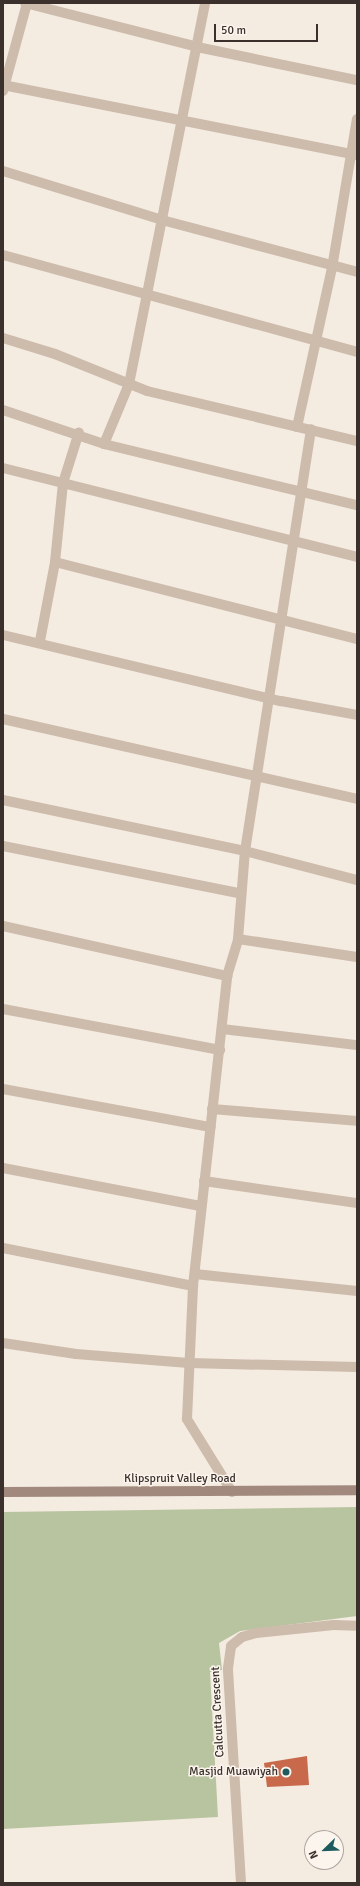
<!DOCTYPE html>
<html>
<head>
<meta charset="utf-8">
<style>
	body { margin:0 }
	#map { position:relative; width:360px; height:1886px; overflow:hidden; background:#f4ebe1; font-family:Signika,sans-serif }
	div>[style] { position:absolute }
	.green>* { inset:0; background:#b8c4a0 }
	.building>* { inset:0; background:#c8694b }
	.street>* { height:10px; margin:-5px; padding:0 5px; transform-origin:5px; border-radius:5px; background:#cdbbac }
	.secondary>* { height:10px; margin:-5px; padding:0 5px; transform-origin:5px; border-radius:5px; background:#a18a7d }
	.dots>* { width:11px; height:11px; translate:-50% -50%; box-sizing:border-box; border:2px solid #fbf5ee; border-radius:50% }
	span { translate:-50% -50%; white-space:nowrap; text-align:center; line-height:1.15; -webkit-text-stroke:3px #fbf5ee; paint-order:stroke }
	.street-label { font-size:12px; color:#3b302b }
	.poi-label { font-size:12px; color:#3b302b }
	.right { translate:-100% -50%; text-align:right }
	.frame { position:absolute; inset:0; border:4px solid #3b302b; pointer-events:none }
	.north { position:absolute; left:304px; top:1830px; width:40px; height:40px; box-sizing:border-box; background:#fbf5ee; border:1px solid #aea6a0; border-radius:50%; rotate:247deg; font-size:11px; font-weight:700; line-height:16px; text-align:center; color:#3b302b }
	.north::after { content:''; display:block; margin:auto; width:14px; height:18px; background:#1f5a5e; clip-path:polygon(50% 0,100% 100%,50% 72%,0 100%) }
	.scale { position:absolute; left:214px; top:24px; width:104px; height:18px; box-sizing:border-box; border:2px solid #3b302b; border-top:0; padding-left:5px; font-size:12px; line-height:14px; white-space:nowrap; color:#3b302b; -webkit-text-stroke:3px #fbf5ee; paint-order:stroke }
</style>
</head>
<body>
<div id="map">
	<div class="green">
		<i style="clip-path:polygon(357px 1507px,357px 1616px,240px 1631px,219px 1643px,222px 1670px,210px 1672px,218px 1817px,3px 1829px,3px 1512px)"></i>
	</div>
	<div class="building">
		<i style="clip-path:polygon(307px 1756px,309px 1785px,267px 1787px,264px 1763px)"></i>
	</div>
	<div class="street">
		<i style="left:25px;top:3px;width:178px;rotate:14.3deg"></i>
		<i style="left:197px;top:47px;width:163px;rotate:11.7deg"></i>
		<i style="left:3px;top:85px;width:361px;rotate:11.2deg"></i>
		<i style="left:3px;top:91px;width:91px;rotate:-74.7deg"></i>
		<i style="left:3px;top:171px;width:166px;rotate:17.1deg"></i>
		<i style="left:162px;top:220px;width:202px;rotate:14.9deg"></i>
		<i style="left:3px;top:255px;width:367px;rotate:15.3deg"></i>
		<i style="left:3px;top:338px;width:54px;rotate:17.1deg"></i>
		<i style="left:55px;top:354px;width:99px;rotate:21.9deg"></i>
		<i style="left:147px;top:391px;width:216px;rotate:13.4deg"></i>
		<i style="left:3px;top:410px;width:107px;rotate:18.6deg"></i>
		<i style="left:104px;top:444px;width:260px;rotate:13.6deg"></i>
		<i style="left:297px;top:427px;width:163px;rotate:-77.6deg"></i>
		<i style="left:332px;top:268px;width:151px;rotate:-80.5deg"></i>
		<i style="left:104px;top:444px;width:65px;rotate:-67.4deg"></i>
		<i style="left:129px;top:384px;width:389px;rotate:-78.7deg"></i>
		<i style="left:3px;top:468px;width:365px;rotate:14.1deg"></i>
		<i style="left:55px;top:562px;width:312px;rotate:14.3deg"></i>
		<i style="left:3px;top:635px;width:286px;rotate:13.4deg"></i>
		<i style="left:281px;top:701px;width:77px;rotate:10.4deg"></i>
		<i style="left:40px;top:641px;width:80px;rotate:-79.2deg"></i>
		<i style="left:55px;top:562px;width:79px;rotate:-84.2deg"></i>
		<i style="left:63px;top:483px;width:53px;rotate:-72.6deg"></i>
		<i style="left:3px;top:719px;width:363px;rotate:12.7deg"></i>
		<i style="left:3px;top:800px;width:247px;rotate:11.9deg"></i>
		<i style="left:245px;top:851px;width:116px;rotate:14.5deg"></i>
		<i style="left:3px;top:846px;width:241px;rotate:11.3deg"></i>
		<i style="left:3px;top:926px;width:230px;rotate:12.6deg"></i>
		<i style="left:238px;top:939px;width:120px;rotate:8.6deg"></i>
		<i style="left:3px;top:1009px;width:221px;rotate:10.7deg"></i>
		<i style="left:222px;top:1029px;width:136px;rotate:6.8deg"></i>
		<i style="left:3px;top:1089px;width:211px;rotate:10.4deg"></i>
		<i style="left:212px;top:1109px;width:145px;rotate:4.7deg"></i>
		<i style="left:3px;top:1168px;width:201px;rotate:10.9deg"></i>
		<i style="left:204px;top:1181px;width:155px;rotate:8.2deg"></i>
		<i style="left:3px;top:1248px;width:194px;rotate:11.3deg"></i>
		<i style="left:195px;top:1274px;width:163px;rotate:6deg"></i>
		<i style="left:3px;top:1343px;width:74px;rotate:8.6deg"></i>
		<i style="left:76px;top:1354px;width:113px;rotate:4.6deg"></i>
		<i style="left:189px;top:1363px;width:168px;rotate:1.4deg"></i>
		<i style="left:232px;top:1492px;width:86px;rotate:-121.7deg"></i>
		<i style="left:187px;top:1419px;width:133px;rotate:-87.4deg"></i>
		<i style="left:193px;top:1286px;width:312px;rotate:-83.7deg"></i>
		<i style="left:227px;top:976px;width:39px;rotate:-73deg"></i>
		<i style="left:238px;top:939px;width:88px;rotate:-85.5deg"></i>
		<i style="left:245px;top:851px;width:427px;rotate:-81.1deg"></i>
		<i style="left:241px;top:1883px;width:215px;rotate:-93.5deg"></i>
		<i style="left:228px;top:1668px;width:22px;rotate:-82deg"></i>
		<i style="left:231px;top:1646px;width:14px;rotate:-39deg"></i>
		<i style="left:242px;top:1637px;width:15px;rotate:-16deg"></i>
		<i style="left:256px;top:1633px;width:78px;rotate:-5.9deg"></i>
		<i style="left:334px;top:1625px;width:23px;rotate:2deg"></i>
	</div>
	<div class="secondary">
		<i style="left:3px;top:1492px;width:354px;rotate:-0.3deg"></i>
	</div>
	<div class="dots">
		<i style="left:286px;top:1772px;background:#1f5a5e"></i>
	</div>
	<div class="street-label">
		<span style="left:180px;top:1479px">Klipspruit Valley Road</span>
		<span style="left:218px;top:1712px;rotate:-93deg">Calcutta Crescent</span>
	</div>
	<div class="poi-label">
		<span class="right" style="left:278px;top:1772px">Masjid Muawiyah</span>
	</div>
	<div class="frame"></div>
	<div class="north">N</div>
	<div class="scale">50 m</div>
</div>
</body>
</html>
